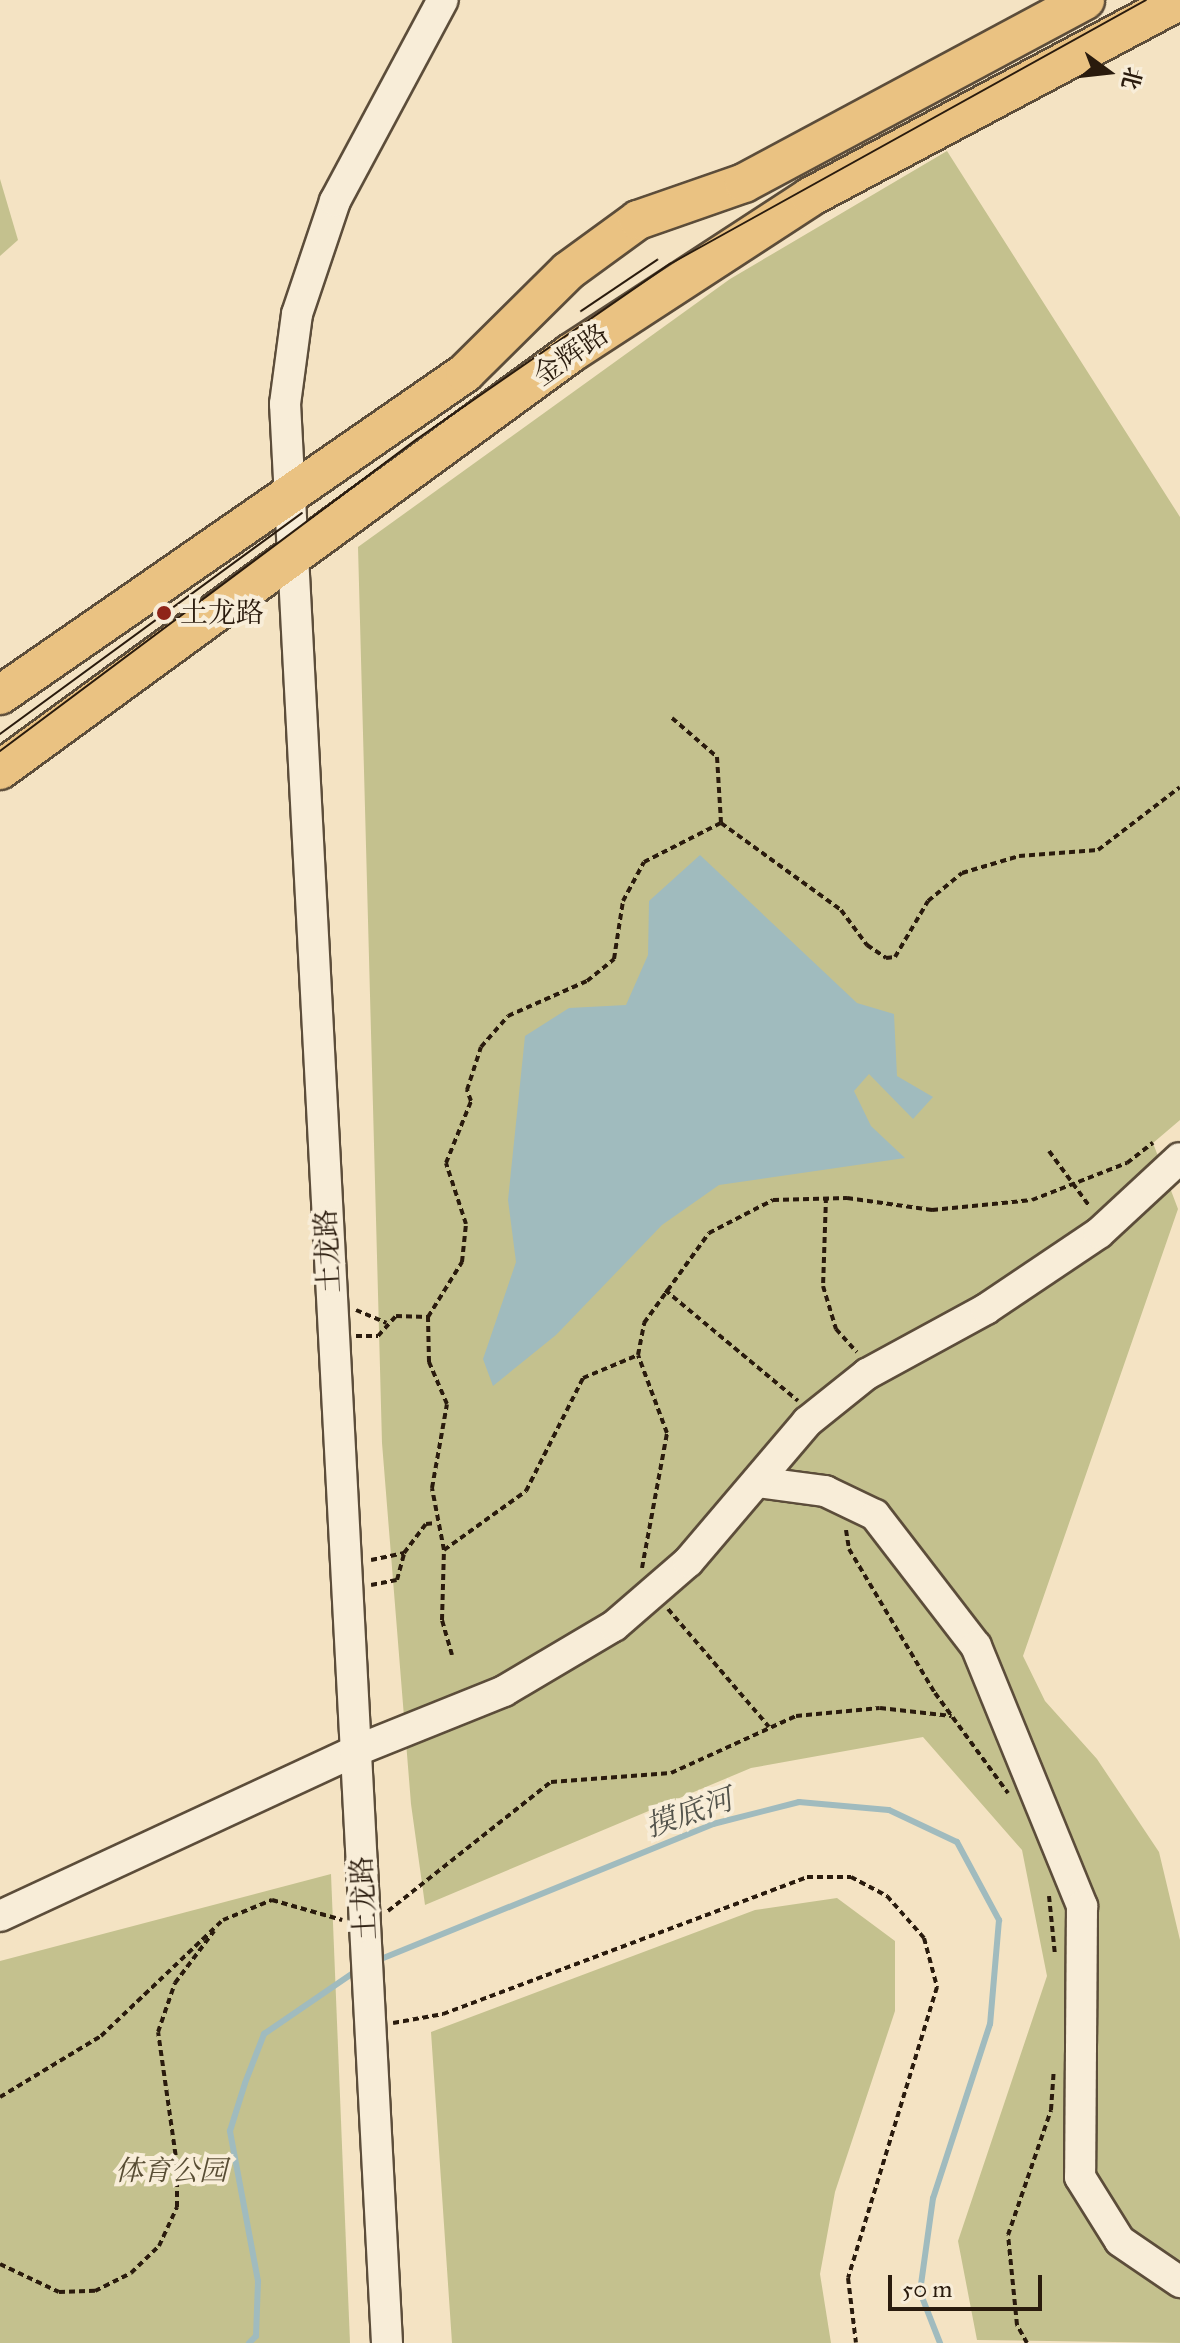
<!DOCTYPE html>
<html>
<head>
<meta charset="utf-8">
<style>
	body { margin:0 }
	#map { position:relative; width:1180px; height:2343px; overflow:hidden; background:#f4e3c3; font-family:"IM FELL Great Primer","Noto Serif SC",serif }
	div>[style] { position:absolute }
	.green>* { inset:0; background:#c4c18e }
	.water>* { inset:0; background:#a0bbbe }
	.stream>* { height:6px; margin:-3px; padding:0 3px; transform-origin:3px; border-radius:3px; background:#a0bbbe }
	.path>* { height:4px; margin-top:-2px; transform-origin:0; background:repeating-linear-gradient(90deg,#2a1b0d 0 6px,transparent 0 10px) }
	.roads { filter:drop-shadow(2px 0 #5c4d3a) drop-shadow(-2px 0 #5c4d3a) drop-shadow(0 2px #5c4d3a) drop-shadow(0 -2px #5c4d3a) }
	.minor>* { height:30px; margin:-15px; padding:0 15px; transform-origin:15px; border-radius:15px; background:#f8edd8 }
	.major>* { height:38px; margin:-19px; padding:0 19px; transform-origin:19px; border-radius:19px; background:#eac282 }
	.tram>* { height:2px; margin:-1px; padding:0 1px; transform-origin:1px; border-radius:1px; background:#2a1b0d }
	.dots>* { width:22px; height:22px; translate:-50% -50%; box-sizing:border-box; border:4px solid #f8edd8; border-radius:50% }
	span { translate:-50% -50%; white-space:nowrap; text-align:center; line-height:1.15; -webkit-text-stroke:8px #f8edd8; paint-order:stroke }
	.street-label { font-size:28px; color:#2a1b0d }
	.poi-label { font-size:28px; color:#2a1b0d }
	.left { translate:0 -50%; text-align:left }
	.park-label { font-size:28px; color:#584d34; font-style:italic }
	.water-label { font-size:30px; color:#53534b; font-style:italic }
	.north { position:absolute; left:1068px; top:32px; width:80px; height:80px; -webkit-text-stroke:6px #f8edd8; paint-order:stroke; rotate:105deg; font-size:22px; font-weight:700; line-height:32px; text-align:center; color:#2a1b0d }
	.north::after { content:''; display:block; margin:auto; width:28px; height:36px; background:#2a1b0d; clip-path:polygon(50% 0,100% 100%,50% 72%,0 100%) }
	.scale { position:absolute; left:888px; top:2275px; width:154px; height:36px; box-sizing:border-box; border:4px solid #2a1b0d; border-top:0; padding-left:10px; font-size:24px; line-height:28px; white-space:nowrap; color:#2a1b0d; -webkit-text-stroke:6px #f8edd8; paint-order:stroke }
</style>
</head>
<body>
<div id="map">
	<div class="green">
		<i style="clip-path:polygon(947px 151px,1180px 517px,1180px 1120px,1153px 1143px,1178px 1209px,1023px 1656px,1045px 1701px,1097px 1759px,1159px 1852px,1180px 1940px,1180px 2343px,977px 2340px,958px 2241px,1047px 1976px,1022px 1850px,923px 1737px,751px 1768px,425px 1905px,411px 1804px,382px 1443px,358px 547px,730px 279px)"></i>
		<i style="clip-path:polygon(0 179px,18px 240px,0 256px)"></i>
		<i style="clip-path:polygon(331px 1874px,350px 2343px,0 2343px,0 1961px)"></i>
		<i style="clip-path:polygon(837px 1898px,895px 1941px,895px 2011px,835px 2192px,820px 2274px,831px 2343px,452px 2343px,431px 2032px,755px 1910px)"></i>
	</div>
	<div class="water">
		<i style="clip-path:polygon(700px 855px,857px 1003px,894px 1014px,897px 1076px,933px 1097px,913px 1119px,869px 1074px,854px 1091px,871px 1126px,905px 1158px,719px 1185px,662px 1225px,556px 1335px,493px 1386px,483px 1359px,516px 1262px,508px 1200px,525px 1036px,569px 1008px,626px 1005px,648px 955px,649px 901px)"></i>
	</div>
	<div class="stream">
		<i style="left:376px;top:1961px;width:364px;rotate:-22.1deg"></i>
		<i style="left:713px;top:1824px;width:89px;rotate:-14.3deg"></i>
		<i style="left:799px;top:1802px;width:90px;rotate:5.1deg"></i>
		<i style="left:889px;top:1810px;width:75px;rotate:25.2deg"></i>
		<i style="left:957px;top:1842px;width:89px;rotate:61.7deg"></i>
		<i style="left:999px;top:1920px;width:104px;rotate:94.9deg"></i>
		<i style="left:990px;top:2024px;width:183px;rotate:108.1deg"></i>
		<i style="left:933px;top:2198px;width:95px;rotate:97.9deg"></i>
		<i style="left:920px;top:2292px;width:55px;rotate:68.6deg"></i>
		<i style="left:249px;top:2343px;width:10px;rotate:-45deg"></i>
		<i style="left:256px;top:2336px;width:55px;rotate:-87.9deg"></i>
		<i style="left:258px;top:2281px;width:153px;rotate:-100.6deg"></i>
		<i style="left:230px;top:2131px;width:50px;rotate:-72.6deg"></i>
		<i style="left:245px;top:2083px;width:53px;rotate:-68.8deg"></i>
		<i style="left:264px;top:2034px;width:115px;rotate:-34.4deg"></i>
	</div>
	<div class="path">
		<i style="left:672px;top:718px;width:60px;rotate:40.9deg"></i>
		<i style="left:717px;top:757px;width:66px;rotate:86.5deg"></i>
		<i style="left:1049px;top:1151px;width:69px;rotate:53.8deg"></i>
		<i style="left:826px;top:1197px;width:89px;rotate:91.9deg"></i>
		<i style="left:823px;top:1286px;width:45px;rotate:73.2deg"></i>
		<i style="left:836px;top:1329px;width:31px;rotate:48deg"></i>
		<i style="left:665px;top:1290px;width:173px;rotate:39.8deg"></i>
		<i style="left:356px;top:1310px;width:33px;rotate:23deg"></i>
		<i style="left:356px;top:1336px;width:22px"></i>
		<i style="left:378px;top:1336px;width:27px;rotate:-48deg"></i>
		<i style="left:396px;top:1316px;width:32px;rotate:2deg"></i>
		<i style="left:846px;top:1530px;width:19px;rotate:81deg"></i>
		<i style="left:849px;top:1549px;width:168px;rotate:59.2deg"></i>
		<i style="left:935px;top:1693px;width:124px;rotate:53.9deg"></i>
		<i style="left:444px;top:1550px;width:101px;rotate:-35.7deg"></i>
		<i style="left:526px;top:1491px;width:127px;rotate:-63.2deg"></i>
		<i style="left:583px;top:1378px;width:60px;rotate:-22.7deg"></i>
		<i style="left:371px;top:1560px;width:34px;rotate:-12deg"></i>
		<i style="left:642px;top:1568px;width:137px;rotate:-79.5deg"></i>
		<i style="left:667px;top:1433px;width:83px;rotate:-110.4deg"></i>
		<i style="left:638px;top:1355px;width:33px;rotate:-79deg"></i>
		<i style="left:644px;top:1323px;width:111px;rotate:-54.2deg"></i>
		<i style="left:709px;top:1233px;width:72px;rotate:-27.3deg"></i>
		<i style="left:773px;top:1200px;width:74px;rotate:-1.5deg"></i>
		<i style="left:847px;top:1198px;width:86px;rotate:8deg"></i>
		<i style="left:932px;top:1210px;width:100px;rotate:-5.7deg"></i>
		<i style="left:1032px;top:1200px;width:102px;rotate:-21.3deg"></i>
		<i style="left:1127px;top:1163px;width:33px;rotate:-38deg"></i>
		<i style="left:371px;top:1585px;width:26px;rotate:-11deg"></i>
		<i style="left:397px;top:1580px;width:28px;rotate:-75deg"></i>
		<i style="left:404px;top:1553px;width:36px;rotate:-53deg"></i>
		<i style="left:426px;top:1524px;width:10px;rotate:-6deg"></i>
		<i style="left:668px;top:1609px;width:155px;rotate:49.4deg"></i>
		<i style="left:452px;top:1655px;width:36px;rotate:-106deg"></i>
		<i style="left:442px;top:1620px;width:70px;rotate:-88.4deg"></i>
		<i style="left:444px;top:1550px;width:63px;rotate:-101deg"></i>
		<i style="left:432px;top:1488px;width:85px;rotate:-79.9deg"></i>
		<i style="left:447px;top:1404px;width:46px;rotate:-113.2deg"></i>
		<i style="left:429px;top:1362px;width:45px;rotate:-91.3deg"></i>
		<i style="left:428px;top:1317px;width:65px;rotate:-58.3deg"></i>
		<i style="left:462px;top:1262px;width:38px;rotate:-84deg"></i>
		<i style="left:466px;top:1224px;width:64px;rotate:-108.2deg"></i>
		<i style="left:446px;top:1163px;width:67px;rotate:-68deg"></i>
		<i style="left:471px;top:1101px;width:12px;rotate:-110deg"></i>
		<i style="left:467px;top:1090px;width:45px;rotate:-72deg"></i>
		<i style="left:481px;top:1047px;width:41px;rotate:-48.9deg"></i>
		<i style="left:508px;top:1016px;width:86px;rotate:-23.9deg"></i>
		<i style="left:587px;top:981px;width:35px;rotate:-39deg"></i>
		<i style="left:614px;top:959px;width:59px;rotate:-81.2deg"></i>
		<i style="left:623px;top:901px;width:44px;rotate:-61.7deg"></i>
		<i style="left:644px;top:862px;width:86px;rotate:-26.9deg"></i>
		<i style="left:721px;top:823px;width:148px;rotate:35.9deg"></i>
		<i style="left:841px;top:910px;width:44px;rotate:53.4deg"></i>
		<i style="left:867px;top:945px;width:23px;rotate:34deg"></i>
		<i style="left:886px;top:958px;width:9px;rotate:-6deg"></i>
		<i style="left:895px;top:957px;width:65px;rotate:-59.5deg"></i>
		<i style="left:928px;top:901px;width:44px;rotate:-39.5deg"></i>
		<i style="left:962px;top:873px;width:59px;rotate:-16.6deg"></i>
		<i style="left:1019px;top:856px;width:79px;rotate:-4.3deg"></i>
		<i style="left:1098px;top:850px;width:103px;rotate:-37.5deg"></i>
		<i style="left:1049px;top:1896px;width:59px;rotate:84.2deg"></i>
		<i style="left:388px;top:1911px;width:208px;rotate:-38.4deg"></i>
		<i style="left:551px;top:1782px;width:120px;rotate:-4.3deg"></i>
		<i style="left:671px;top:1773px;width:137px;rotate:-24.5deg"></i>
		<i style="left:796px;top:1716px;width:84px;rotate:-5.4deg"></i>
		<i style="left:880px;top:1708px;width:72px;rotate:6.3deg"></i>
		<i style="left:393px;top:2023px;width:51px;rotate:-10.2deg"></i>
		<i style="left:443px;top:2014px;width:389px;rotate:-20.6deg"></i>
		<i style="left:807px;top:1877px;width:44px"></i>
		<i style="left:851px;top:1877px;width:41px;rotate:27.8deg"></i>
		<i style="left:887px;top:1896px;width:56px;rotate:48.6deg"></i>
		<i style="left:924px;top:1938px;width:51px;rotate:75.1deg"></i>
		<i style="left:937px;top:1987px;width:304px;rotate:107deg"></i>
		<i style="left:848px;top:2278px;width:65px;rotate:83deg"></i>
		<i style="left:0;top:2097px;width:118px;rotate:-31.1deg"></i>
		<i style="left:101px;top:2036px;width:168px;rotate:-43.6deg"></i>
		<i style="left:223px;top:1920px;width:53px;rotate:-22.2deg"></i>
		<i style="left:272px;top:1900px;width:73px;rotate:15.9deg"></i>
		<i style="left:0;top:2264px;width:65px;rotate:25.4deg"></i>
		<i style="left:59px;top:2292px;width:36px;rotate:-2deg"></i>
		<i style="left:95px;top:2291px;width:40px;rotate:-26.6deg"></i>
		<i style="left:131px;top:2273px;width:39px;rotate:-44deg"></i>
		<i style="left:159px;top:2246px;width:43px;rotate:-65.2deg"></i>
		<i style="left:177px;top:2207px;width:42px;rotate:-90deg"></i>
		<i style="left:177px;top:2165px;width:134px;rotate:-98.1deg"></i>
		<i style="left:158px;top:2032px;width:52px;rotate:-70.9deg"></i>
		<i style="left:175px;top:1983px;width:65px;rotate:-53.1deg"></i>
		<i style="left:1027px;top:2343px;width:21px;rotate:-119deg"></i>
		<i style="left:1017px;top:2325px;width:90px;rotate:-95.7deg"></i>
		<i style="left:1008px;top:2235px;width:132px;rotate:-71deg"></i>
		<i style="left:1051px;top:2110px;width:39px;rotate:-86deg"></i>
	</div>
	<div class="roads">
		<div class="minor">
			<i style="left:757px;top:1482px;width:69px;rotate:7.5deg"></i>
			<i style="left:825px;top:1491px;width:55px;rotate:25.6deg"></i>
			<i style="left:875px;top:1515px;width:165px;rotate:52.4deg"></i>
			<i style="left:976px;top:1646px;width:281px;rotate:67.8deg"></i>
			<i style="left:1082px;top:1906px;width:271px;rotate:90.4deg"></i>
			<i style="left:1080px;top:2177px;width:75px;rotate:58deg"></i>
			<i style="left:1120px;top:2241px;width:73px;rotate:34.3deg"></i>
			<i style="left:0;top:1916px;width:391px;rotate:-24.9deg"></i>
			<i style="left:355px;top:1751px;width:161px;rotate:-21.9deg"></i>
			<i style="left:504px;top:1691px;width:128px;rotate:-30.6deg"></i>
			<i style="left:614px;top:1626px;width:98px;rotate:-40.9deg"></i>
			<i style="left:688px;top:1562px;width:184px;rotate:-49.6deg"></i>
			<i style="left:807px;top:1422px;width:77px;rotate:-38.7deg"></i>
			<i style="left:867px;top:1374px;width:136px;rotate:-28.6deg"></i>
			<i style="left:986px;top:1309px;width:136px;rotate:-33.9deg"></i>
			<i style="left:1099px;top:1233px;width:110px;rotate:-42.8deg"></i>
			<i style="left:387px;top:2343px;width:1942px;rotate:-93.01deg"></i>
			<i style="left:285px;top:404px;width:91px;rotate:-82.4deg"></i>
			<i style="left:297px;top:314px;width:119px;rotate:-71.4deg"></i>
			<i style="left:335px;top:201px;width:228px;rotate:-61.8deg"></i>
		</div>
		<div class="major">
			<i style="left:0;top:695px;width:566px;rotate:-34.7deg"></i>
			<i style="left:465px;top:373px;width:145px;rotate:-44.7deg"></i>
			<i style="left:568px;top:271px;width:87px;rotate:-36.1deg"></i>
			<i style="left:638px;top:220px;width:112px;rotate:-19.2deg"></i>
			<i style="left:744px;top:183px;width:387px;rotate:-28.2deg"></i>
			<i style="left:0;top:770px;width:707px;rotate:-36.14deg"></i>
			<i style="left:571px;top:353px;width:285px;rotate:-33.1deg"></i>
			<i style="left:810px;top:197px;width:419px;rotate:-28deg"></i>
		</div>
	</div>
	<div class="tram">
		<i style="left:581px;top:311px;width:92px;rotate:-33.9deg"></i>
		<i style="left:0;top:734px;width:374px;rotate:-36.2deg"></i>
		<i style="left:0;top:751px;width:521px;rotate:-36.8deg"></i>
		<i style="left:417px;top:439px;width:308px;rotate:-34.7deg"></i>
		<i style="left:670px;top:264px;width:544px;rotate:-29.01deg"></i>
	</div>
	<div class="dots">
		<i style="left:164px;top:613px;background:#8f2418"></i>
	</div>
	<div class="street-label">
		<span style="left:571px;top:355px;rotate:-35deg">金辉路</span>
		<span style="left:328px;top:1251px;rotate:-93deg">土龙路</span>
		<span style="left:364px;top:1898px;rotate:-93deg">土龙路</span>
	</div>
	<div class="poi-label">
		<span class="left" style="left:180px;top:613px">土龙路</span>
	</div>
	<div class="park-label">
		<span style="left:171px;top:2171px">体育公园</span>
	</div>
	<div class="water-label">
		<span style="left:689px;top:1813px;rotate:-19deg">摸底河</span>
	</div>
	<div class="north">北</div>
	<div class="scale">50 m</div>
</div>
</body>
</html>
